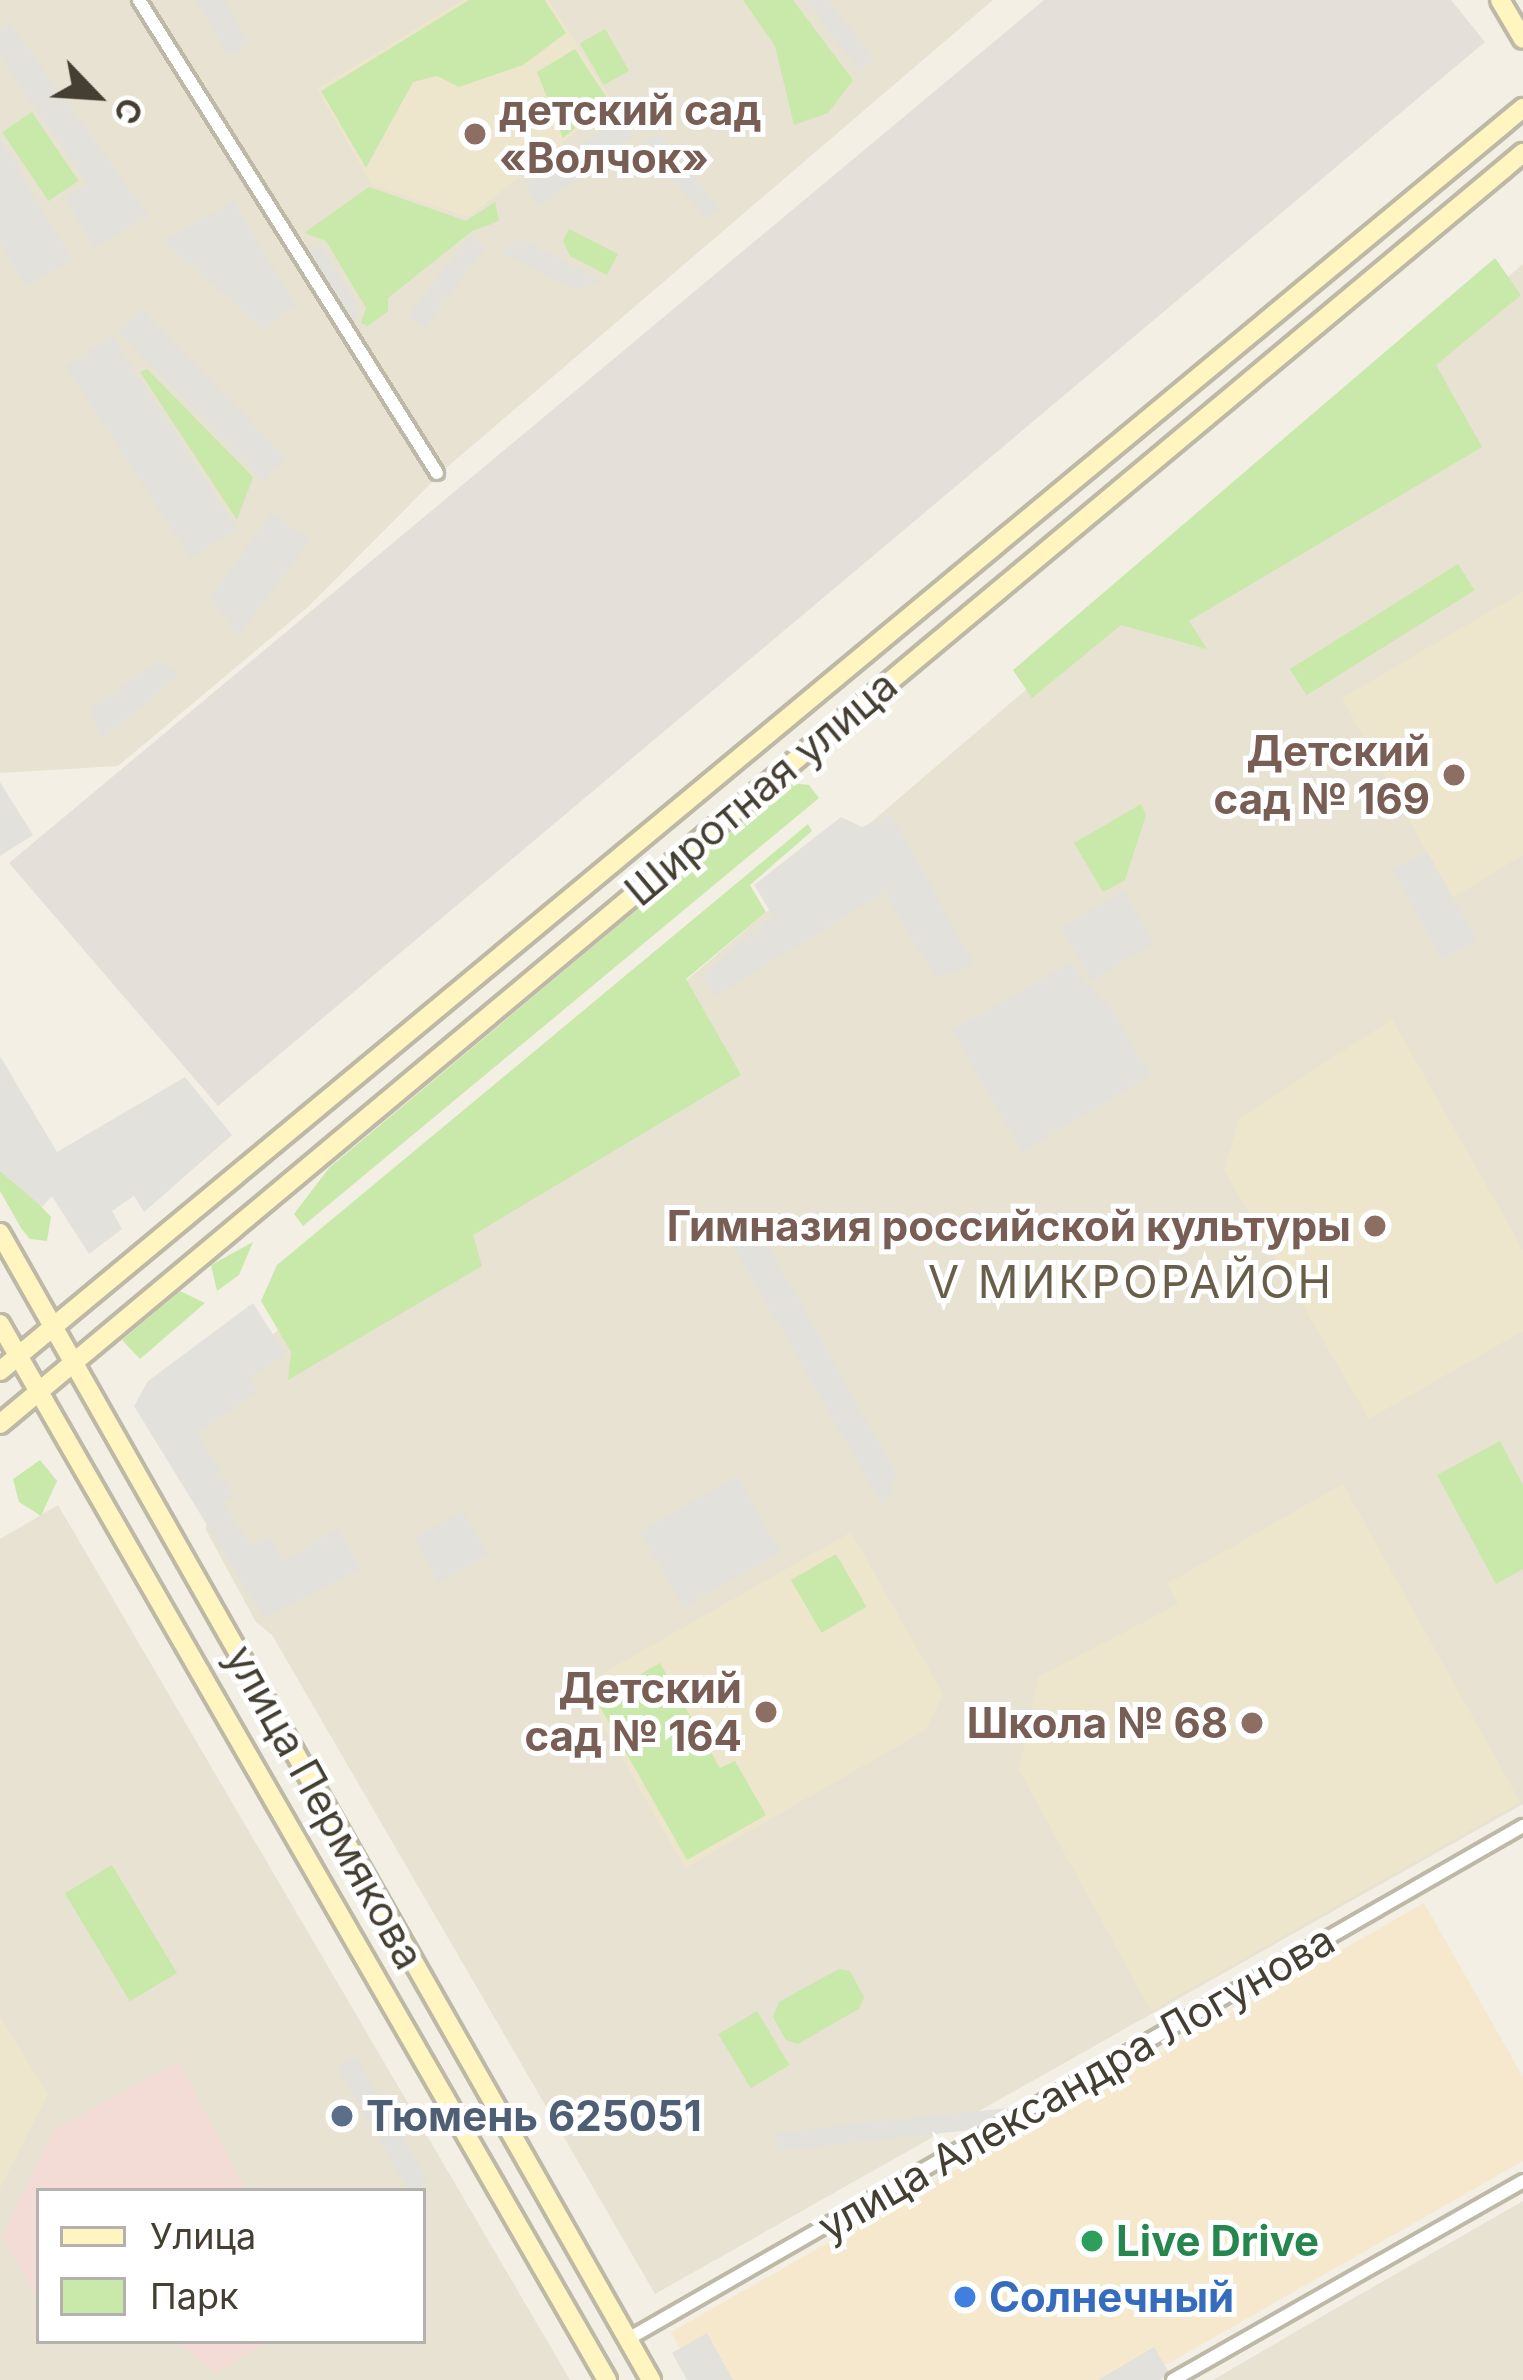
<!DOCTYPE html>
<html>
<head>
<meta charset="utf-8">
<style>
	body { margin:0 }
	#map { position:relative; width:1523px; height:2380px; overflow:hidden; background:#f3efe4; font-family:Inter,sans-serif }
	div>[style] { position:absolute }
	.residential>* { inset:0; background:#e7e2d1 }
	.commercial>* { inset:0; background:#f6e8cd }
	.industrial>* { inset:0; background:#e4e0d9 }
	.education>* { inset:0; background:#ede6cd }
	.medical>* { inset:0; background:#f4dcd6 }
	.green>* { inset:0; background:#c8e9aa; transform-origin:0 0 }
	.parking>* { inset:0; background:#e3e1dc; transform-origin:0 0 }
	.roads { filter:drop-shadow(3px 0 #beb8a6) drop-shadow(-3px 0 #beb8a6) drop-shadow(0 3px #beb8a6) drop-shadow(0 -3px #beb8a6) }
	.street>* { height:12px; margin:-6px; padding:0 6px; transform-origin:6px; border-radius:6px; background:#fff }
	.secondary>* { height:18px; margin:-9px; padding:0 9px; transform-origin:9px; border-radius:9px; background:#fff5c1 }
	.dots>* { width:33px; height:33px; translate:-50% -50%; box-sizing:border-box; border:6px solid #fff; border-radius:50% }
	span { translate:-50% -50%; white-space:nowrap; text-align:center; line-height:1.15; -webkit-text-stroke:10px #fff; paint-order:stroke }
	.education-label { font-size:42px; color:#785e54; font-weight:700 }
	.left { translate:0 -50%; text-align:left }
	.right { translate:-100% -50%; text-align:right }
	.street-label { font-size:42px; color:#453f33 }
	.service-label { font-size:42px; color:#4e5e75; font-weight:700 }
	.leisure-label { font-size:42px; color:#27864d; font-weight:700 }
	.shop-label { font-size:42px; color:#366cbe; font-weight:700 }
	.neighbourhood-label { font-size:45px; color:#685e4a; letter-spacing:3px }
	.legend { position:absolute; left:36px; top:2188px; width:390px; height:156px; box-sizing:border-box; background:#fff; border:3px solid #b5b2ad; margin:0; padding:15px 21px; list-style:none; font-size:36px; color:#453f33 }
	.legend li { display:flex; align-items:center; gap:24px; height:60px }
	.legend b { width:60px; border:3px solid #b5b2ad }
	.north { position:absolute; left:36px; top:36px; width:120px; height:120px; -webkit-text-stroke:9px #fff; paint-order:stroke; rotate:115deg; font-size:33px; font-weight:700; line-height:48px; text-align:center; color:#453f33 }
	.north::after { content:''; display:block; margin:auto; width:42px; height:54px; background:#453f33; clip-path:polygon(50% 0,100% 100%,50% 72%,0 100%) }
</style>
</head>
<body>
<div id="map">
	<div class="residential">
		<i style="clip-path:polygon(0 0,993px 0,446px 468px,309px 606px,118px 766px,0 773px)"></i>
		<i style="clip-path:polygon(1523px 264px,1523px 1804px,655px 2294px,272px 1635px,256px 1622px,206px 1530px,207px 1511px,166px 1426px)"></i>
		<i style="clip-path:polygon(evenodd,58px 1505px,570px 2380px,0 2380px,0 1539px,58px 1505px,39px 2191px,423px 2191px,423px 2341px,39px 2341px,39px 2191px)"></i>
		<i style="clip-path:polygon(1523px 2201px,1523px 2380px,1213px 2380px,1307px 2325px)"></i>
	</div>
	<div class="commercial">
		<i style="clip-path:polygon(1424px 1903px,1523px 2077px,1523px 2161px,1139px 2380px,698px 2380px,671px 2332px)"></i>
	</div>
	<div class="industrial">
		<i style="clip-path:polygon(1044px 0,1451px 0,1485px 42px,218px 1106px,9px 863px)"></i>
	</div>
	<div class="education">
		<i style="clip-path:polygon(463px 0,549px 0,613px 103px,468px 217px,372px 185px,317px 89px)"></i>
		<i style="clip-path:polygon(1523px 592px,1523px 855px,1452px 898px,1342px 698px)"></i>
		<i style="clip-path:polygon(1392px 1019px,1523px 1250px,1523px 1331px,1369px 1419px,1224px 1170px,1239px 1119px)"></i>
		<i style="clip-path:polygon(1343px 1484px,1520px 1802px,1151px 2011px,1019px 1770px,1038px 1677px,1178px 1604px,1168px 1583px)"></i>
		<i style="clip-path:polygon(851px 1532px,943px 1694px,926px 1730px,685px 1868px,581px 1686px)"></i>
		<i style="clip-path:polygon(0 2017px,48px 2094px,0 2188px)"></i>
	</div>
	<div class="medical">
		<i style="clip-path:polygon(179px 2061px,246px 2191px,39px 2191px,39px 2301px,2px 2236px,54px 2130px)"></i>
		<i style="clip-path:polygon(176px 2341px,270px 2341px,215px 2373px)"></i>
	</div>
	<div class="green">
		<i style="clip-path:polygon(469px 0,545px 0,566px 33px,523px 65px,459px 87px,437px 76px,413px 82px,366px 168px,321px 91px)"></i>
		<i style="clip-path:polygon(743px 0,793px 0,853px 80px,828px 113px,794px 125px,775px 46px)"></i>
		<i style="left:605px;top:29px;width:48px;height:29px;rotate:60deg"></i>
		<i style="clip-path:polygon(575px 49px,609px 101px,563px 138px,537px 72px)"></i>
		<i style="left:32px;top:112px;width:83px;height:36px;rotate:56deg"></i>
		<i style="clip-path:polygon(369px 187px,466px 221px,495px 202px,499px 221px,472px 231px,388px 298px,388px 311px,368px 326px,361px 323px,366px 308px,326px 241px,304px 233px)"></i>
		<i style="clip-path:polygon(569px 229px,618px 254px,607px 275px,570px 256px,563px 241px)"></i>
		<i style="clip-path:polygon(1495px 258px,1521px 295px,1436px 365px,1482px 447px,1189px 621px,1207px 649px,1121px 625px,1032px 698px,1013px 670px)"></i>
		<i style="clip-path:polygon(147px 369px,253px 477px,237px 520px,140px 372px)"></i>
		<i style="left:1458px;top:564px;width:31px;height:198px;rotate:58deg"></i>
		<i style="clip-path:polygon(788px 783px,809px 785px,819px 798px,303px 1226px,294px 1214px,329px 1168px)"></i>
		<i style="clip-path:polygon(1141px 804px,1146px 815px,1125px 880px,1103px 892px,1074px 843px)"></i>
		<i style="clip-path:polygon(808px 824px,812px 831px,750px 885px,766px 912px,686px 979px,741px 1075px,473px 1235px,482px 1266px,288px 1380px,291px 1352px,261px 1301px,277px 1265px)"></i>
		<i style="clip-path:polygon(7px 1170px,51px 1217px,47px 1241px,30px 1239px,21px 1228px,0 1191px,0 1171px)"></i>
		<i style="clip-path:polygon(253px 1242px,239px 1275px,217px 1291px,211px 1265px)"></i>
		<i style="clip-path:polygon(180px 1291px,205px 1303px,140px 1359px,122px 1340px)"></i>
		<i style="clip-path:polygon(1500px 1441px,1523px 1485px,1523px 1569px,1496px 1584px,1437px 1475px)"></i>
		<i style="clip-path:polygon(40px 1460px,57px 1481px,41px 1516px,19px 1502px,13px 1479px)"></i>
		<i style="left:836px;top:1554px;width:61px;height:52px;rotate:60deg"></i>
		<i style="clip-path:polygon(660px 1663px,720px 1768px,735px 1761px,766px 1815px,687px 1860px,596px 1700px)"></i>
		<i style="left:112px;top:1865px;width:126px;height:55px;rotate:59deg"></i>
		<i style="clip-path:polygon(839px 1969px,850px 1971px,864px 1997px,860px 2008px,798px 2044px,786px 2040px,773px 2017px,779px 2002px)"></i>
		<i style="left:757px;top:2011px;width:63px;height:45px;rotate:59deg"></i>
	</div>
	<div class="parking">
		<i style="clip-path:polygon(196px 0,225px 0,250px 43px,228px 55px)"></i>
		<i style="clip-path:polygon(806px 0,828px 0,874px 59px,860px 73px)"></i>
		<i style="clip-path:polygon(9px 22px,149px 216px,94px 248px,66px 198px,88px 184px,0 57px,0 29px)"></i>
		<i style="clip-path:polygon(616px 120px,633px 135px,539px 207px,525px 185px)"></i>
		<i style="clip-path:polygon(657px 132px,720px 209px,707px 219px,641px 144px)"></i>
		<i style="clip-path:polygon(0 138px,72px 260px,26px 287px,0 242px)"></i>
		<i style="clip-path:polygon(233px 201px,296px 305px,264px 330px,163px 241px)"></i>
		<i style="left:469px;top:236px;width:20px;height:100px;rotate:37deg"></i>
		<i style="clip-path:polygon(519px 238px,600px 280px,577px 291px,503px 253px)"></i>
		<i style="clip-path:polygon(321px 246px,360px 309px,349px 333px,291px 248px)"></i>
		<i style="left:142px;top:309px;width:207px;height:33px;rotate:46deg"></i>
		<i style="left:112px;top:336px;width:230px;height:55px;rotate:57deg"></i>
		<i style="clip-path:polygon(271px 513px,311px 539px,238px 637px,211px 598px)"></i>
		<i style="clip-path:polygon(159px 660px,180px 675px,101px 739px,91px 709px)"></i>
		<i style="clip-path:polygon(0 782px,33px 835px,0 856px)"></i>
		<i style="clip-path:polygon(891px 814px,974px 964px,936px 977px,884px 892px,716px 996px,703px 975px,773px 916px,754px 885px,841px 817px,862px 827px)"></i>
		<i style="left:1427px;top:851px;width:102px;height:39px;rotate:61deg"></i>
		<i style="left:1124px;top:891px;width:61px;height:73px;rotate:60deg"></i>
		<i style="clip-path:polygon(1070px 963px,1113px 1011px,1151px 1075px,1022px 1152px,952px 1030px)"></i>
		<i style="clip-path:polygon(0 1056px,57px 1152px,185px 1077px,232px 1135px,144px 1212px,134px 1196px,112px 1211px,122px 1229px,89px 1254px,52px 1196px,42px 1207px,0 1171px)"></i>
		<i style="clip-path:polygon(756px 1223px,897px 1476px,883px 1506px,722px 1226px)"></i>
		<i style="clip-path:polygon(253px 1303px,286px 1355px,250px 1376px,257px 1392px,198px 1432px,233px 1496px,223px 1503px,251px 1546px,270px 1538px,284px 1561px,338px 1529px,360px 1569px,264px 1618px,134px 1406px,148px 1381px)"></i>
		<i style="left:737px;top:1476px;width:87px;height:112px;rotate:60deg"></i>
		<i style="left:463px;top:1511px;width:50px;height:56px;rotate:61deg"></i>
		<i style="left:356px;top:2057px;width:144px;height:21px;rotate:60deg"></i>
		<i style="left:1037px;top:2105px;width:18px;height:262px;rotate:84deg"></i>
		<i style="clip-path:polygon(707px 2333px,733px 2380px,687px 2380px,672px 2353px)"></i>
		<i style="clip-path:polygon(1154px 2347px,1170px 2374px,1160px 2380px,1098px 2380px)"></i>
	</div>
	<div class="roads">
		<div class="street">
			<i style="left:139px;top:0;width:559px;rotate:57.79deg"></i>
			<i style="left:628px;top:2339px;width:1032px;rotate:-29.82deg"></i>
			<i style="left:1173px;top:2380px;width:403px;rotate:-29.6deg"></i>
		</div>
		<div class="secondary">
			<i style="left:1500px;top:0;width:45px;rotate:59.5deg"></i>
			<i style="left:0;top:1233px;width:1319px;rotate:60.42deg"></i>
			<i style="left:0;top:1324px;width:1218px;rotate:60.11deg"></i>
			<i style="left:0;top:1371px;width:1979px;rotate:-39.67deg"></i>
			<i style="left:0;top:1424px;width:1984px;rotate:-39.85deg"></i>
		</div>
	</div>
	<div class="dots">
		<i style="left:475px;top:134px;background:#8d6e63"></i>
		<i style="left:1454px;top:775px;background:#8d6e63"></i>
		<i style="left:1375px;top:1226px;background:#8d6e63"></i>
		<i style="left:766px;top:1712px;background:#8d6e63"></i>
		<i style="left:1252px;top:1723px;background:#8d6e63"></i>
		<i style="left:342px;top:2116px;background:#5c6f8a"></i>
		<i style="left:1092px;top:2241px;background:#2e9e5b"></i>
		<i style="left:965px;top:2297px;background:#3f7fe0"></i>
	</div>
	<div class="education-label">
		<span class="left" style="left:499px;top:134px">детский сад<br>«Волчок»</span>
		<span class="right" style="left:1430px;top:775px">Детский<br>сад № 169</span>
		<span class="right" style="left:1351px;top:1226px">Гимназия российской культуры</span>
		<span class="right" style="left:742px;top:1712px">Детский<br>сад № 164</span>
		<span class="right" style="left:1228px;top:1723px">Школа № 68</span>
	</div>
	<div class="street-label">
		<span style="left:761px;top:788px;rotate:-40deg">Широтная улица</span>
		<span style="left:325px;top:1807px;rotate:61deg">улица Пермякова</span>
		<span style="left:1076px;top:2083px;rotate:-30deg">улица Александра Логунова</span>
	</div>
	<div class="service-label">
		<span class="left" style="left:366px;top:2116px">Тюмень 625051</span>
	</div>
	<div class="leisure-label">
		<span class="left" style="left:1116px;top:2241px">Live Drive</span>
	</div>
	<div class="shop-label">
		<span class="left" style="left:989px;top:2297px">Солнечный</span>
	</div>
	<div class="neighbourhood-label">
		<span style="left:1131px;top:1282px">V МИКРОРАЙОН</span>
	</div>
	<ul class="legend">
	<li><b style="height:15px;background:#fff5c1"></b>Улица</li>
	<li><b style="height:33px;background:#c8e9aa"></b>Парк</li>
	</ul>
	<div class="north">С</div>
</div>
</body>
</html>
